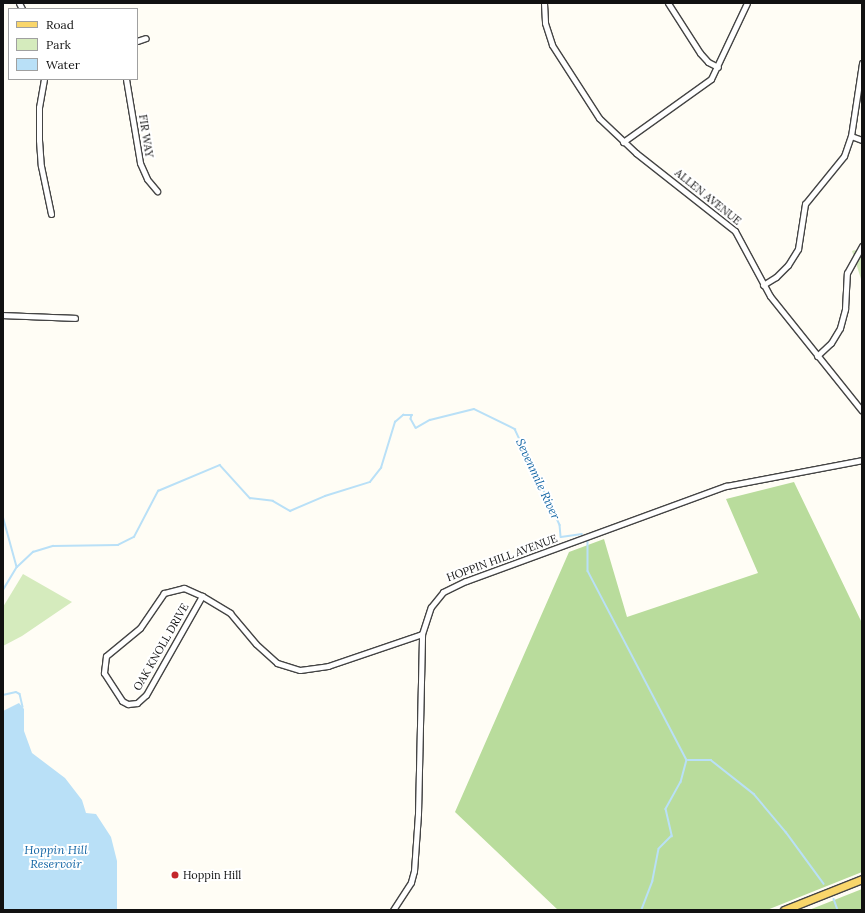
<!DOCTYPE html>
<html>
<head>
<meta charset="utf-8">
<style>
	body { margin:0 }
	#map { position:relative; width:865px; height:913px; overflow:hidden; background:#fffdf5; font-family:Lora,serif }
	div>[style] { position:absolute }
	.green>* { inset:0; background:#d5ebbd }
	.forest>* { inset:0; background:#b9dc9c }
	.water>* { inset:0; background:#b9e0f7 }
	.stream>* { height:1.5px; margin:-0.75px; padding:0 0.75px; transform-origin:0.75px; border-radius:0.75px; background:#b9e0f7 }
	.roads { filter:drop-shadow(1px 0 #444) drop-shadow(-1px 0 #444) drop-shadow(0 1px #444) drop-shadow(0 -1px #444) }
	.minor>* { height:5px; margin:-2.5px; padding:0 2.5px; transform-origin:2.5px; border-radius:2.5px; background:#fff }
	.major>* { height:7px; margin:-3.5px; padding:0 3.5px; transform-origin:3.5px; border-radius:3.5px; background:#f9d66b }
	.dots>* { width:11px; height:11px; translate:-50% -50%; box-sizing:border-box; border:2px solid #fff; border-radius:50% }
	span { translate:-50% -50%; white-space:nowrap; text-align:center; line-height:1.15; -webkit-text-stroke:4px #fff; paint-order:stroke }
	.street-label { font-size:11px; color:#111 }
	.poi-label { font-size:11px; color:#111 }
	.left { translate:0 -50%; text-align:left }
	.water-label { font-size:12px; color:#1768a6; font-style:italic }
	.frame { position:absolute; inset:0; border:4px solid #111; pointer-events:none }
	.legend { position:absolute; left:8px; top:8px; width:130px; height:72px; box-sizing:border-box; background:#fff; border:1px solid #a0a0a0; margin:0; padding:5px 7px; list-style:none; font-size:12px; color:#111 }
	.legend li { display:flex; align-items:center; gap:8px; height:20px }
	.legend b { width:20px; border:1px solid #a0a0a0 }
</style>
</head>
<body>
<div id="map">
	<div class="green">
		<i style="clip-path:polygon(855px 250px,862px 252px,862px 282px,852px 251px)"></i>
		<i style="clip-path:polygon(23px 574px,72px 602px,22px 636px,3px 646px,3px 607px)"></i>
	</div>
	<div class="forest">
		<i style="clip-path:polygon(794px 482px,862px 623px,862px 872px,767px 910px,558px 910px,455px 812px,569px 552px,604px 539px,627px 617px,758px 573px,726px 499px)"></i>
		<i style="clip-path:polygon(862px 889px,862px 910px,809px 910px)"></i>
	</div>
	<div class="water">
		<i style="clip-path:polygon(19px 703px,24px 709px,24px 731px,32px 753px,65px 778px,82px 800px,86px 813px,96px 814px,111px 837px,117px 861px,117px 910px,3px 910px,3px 711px)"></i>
	</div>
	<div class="stream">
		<i style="left:3px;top:516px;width:53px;rotate:74.6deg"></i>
		<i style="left:588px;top:540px;width:31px;rotate:90deg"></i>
		<i style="left:588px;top:571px;width:213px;rotate:62.4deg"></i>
		<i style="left:687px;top:760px;width:23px;rotate:105deg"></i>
		<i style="left:681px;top:782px;width:31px;rotate:119deg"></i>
		<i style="left:666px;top:809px;width:28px;rotate:77deg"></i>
		<i style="left:672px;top:836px;width:18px;rotate:135deg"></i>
		<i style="left:659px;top:849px;width:33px;rotate:101deg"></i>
		<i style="left:653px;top:881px;width:31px;rotate:111deg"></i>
		<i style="left:3px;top:590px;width:27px;rotate:-59deg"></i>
		<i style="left:17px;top:567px;width:22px;rotate:-43deg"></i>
		<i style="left:33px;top:552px;width:21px;rotate:-17deg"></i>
		<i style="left:53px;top:546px;width:65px;rotate:-0.9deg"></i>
		<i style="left:118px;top:545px;width:18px;rotate:-27deg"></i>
		<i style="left:134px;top:537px;width:52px;rotate:-62.4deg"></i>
		<i style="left:158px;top:491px;width:67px;rotate:-22.8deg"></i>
		<i style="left:220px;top:465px;width:45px;rotate:47.7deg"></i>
		<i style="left:250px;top:498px;width:23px;rotate:7deg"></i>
		<i style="left:273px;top:501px;width:20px;rotate:30deg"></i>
		<i style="left:290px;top:511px;width:38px;rotate:-23deg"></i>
		<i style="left:325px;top:496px;width:47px;rotate:-17.3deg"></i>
		<i style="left:370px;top:482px;width:18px;rotate:-52deg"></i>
		<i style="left:381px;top:468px;width:48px;rotate:-73.1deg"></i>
		<i style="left:395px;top:422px;width:11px;rotate:-41deg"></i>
		<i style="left:403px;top:415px;width:9px"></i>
		<i style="left:412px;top:415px;width:4px;rotate:104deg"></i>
		<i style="left:411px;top:419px;width:10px;rotate:61deg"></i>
		<i style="left:416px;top:428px;width:16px;rotate:-30deg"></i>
		<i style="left:430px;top:420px;width:45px;rotate:-14deg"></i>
		<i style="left:474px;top:409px;width:46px;rotate:26deg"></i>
		<i style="left:515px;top:429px;width:106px;rotate:64.9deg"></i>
		<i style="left:560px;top:525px;width:12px;rotate:85deg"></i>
		<i style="left:561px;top:537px;width:21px;rotate:-8deg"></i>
		<i style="left:3px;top:695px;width:13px;rotate:-13deg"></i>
		<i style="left:16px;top:692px;width:4px;rotate:27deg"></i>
		<i style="left:20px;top:694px;width:13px;rotate:77deg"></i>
		<i style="left:688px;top:760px;width:23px"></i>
		<i style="left:711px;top:760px;width:55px;rotate:38.3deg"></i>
		<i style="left:754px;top:794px;width:50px;rotate:49.9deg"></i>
		<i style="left:786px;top:832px;width:64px;rotate:53.8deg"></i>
		<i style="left:834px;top:899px;width:12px;rotate:70deg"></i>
	</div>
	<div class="roads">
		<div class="minor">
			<i style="left:19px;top:3px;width:7px;rotate:63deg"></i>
			<i style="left:544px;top:3px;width:20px;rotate:87deg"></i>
			<i style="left:545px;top:23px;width:23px;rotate:72deg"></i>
			<i style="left:552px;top:45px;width:87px;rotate:57.2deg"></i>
			<i style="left:599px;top:118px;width:51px;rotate:43.4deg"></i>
			<i style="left:636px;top:153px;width:126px;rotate:38.2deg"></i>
			<i style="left:735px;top:231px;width:74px;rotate:61.7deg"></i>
			<i style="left:770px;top:296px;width:147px;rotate:51.3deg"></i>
			<i style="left:668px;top:3px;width:59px;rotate:57.4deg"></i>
			<i style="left:700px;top:53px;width:12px;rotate:48deg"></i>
			<i style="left:708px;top:62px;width:11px;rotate:27deg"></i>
			<i style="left:137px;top:41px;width:9px;rotate:-18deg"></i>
			<i style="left:44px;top:79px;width:28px;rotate:100deg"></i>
			<i style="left:39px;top:107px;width:33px;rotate:90deg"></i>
			<i style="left:39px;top:140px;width:26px;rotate:86deg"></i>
			<i style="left:41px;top:166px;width:49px;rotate:78.2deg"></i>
			<i style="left:126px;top:79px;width:85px;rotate:80.5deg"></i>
			<i style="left:140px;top:163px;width:17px;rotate:66deg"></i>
			<i style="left:147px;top:179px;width:16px;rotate:50deg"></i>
			<i style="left:851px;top:136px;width:12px;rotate:20deg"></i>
			<i style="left:623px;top:142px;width:108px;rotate:-35.6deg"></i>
			<i style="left:711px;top:79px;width:84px;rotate:-64.7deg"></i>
			<i style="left:763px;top:285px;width:15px;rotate:-32deg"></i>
			<i style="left:776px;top:277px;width:17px;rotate:-45deg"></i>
			<i style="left:788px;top:265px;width:19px;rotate:-58deg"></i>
			<i style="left:798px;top:249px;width:46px;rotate:-81.2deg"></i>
			<i style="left:805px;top:204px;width:62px;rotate:-50.9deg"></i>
			<i style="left:844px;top:156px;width:21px;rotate:-71deg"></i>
			<i style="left:851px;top:136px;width:74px;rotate:-81.4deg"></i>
			<i style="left:3px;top:315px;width:72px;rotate:2.4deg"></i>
			<i style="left:817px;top:356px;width:19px;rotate:-43deg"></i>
			<i style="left:831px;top:343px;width:17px;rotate:-59deg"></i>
			<i style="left:840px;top:328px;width:20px;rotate:-75deg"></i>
			<i style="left:845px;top:309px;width:36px;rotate:-87deg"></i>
			<i style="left:847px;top:273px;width:31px;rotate:-61deg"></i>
			<i style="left:202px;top:596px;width:20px;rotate:-156deg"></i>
			<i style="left:184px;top:588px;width:21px;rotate:166deg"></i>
			<i style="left:164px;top:593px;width:42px;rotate:124.4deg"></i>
			<i style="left:140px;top:628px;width:44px;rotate:140.5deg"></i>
			<i style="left:106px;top:656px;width:17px;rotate:97deg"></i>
			<i style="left:104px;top:673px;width:33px;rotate:57deg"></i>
			<i style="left:122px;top:701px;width:7px;rotate:27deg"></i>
			<i style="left:128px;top:704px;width:9px;rotate:-6deg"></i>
			<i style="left:137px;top:703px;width:12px;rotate:-42deg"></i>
			<i style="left:146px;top:695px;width:114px;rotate:-60.5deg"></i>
			<i style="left:202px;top:596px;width:33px;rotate:31deg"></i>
			<i style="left:230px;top:613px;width:40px;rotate:50deg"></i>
			<i style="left:256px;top:644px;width:28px;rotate:42deg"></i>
			<i style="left:277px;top:663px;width:24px;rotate:17deg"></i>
			<i style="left:300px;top:670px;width:28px;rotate:-8deg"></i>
			<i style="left:328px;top:666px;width:99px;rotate:-18.8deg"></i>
			<i style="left:393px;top:910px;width:33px;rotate:-57deg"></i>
			<i style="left:411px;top:882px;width:11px;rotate:-75deg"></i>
			<i style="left:414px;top:871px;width:57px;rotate:-86deg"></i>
			<i style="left:418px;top:814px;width:180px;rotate:-88.7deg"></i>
			<i style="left:422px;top:634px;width:28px;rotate:-72deg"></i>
			<i style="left:431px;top:607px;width:19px;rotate:-51deg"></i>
			<i style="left:443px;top:592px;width:25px;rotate:-26deg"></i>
			<i style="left:466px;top:581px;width:277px;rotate:-20.1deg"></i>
			<i style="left:726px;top:486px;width:138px;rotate:-10.8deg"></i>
		</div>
		<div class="major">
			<i style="left:784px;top:910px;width:84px;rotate:-21.7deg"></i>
		</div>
	</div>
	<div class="dots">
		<i style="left:175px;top:875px;background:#c4262e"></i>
	</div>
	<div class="street-label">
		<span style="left:146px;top:136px;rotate:81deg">FIR WAY</span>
		<span style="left:708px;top:197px;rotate:39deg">ALLEN AVENUE</span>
		<span style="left:502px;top:558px;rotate:-20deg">HOPPIN HILL AVENUE</span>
		<span style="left:161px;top:647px;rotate:-60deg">OAK KNOLL DRIVE</span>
	</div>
	<div class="poi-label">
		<span class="left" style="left:183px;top:875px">Hoppin Hill</span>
	</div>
	<div class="water-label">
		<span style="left:538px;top:479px;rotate:65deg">Sevenmile River</span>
		<span style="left:56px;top:857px">Hoppin Hill<br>Reservoir</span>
	</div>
	<div class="frame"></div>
	<ul class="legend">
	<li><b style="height:5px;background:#f9d66b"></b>Road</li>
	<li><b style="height:11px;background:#d5ebbd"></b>Park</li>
	<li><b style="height:11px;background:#b9e0f7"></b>Water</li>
	</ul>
</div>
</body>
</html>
